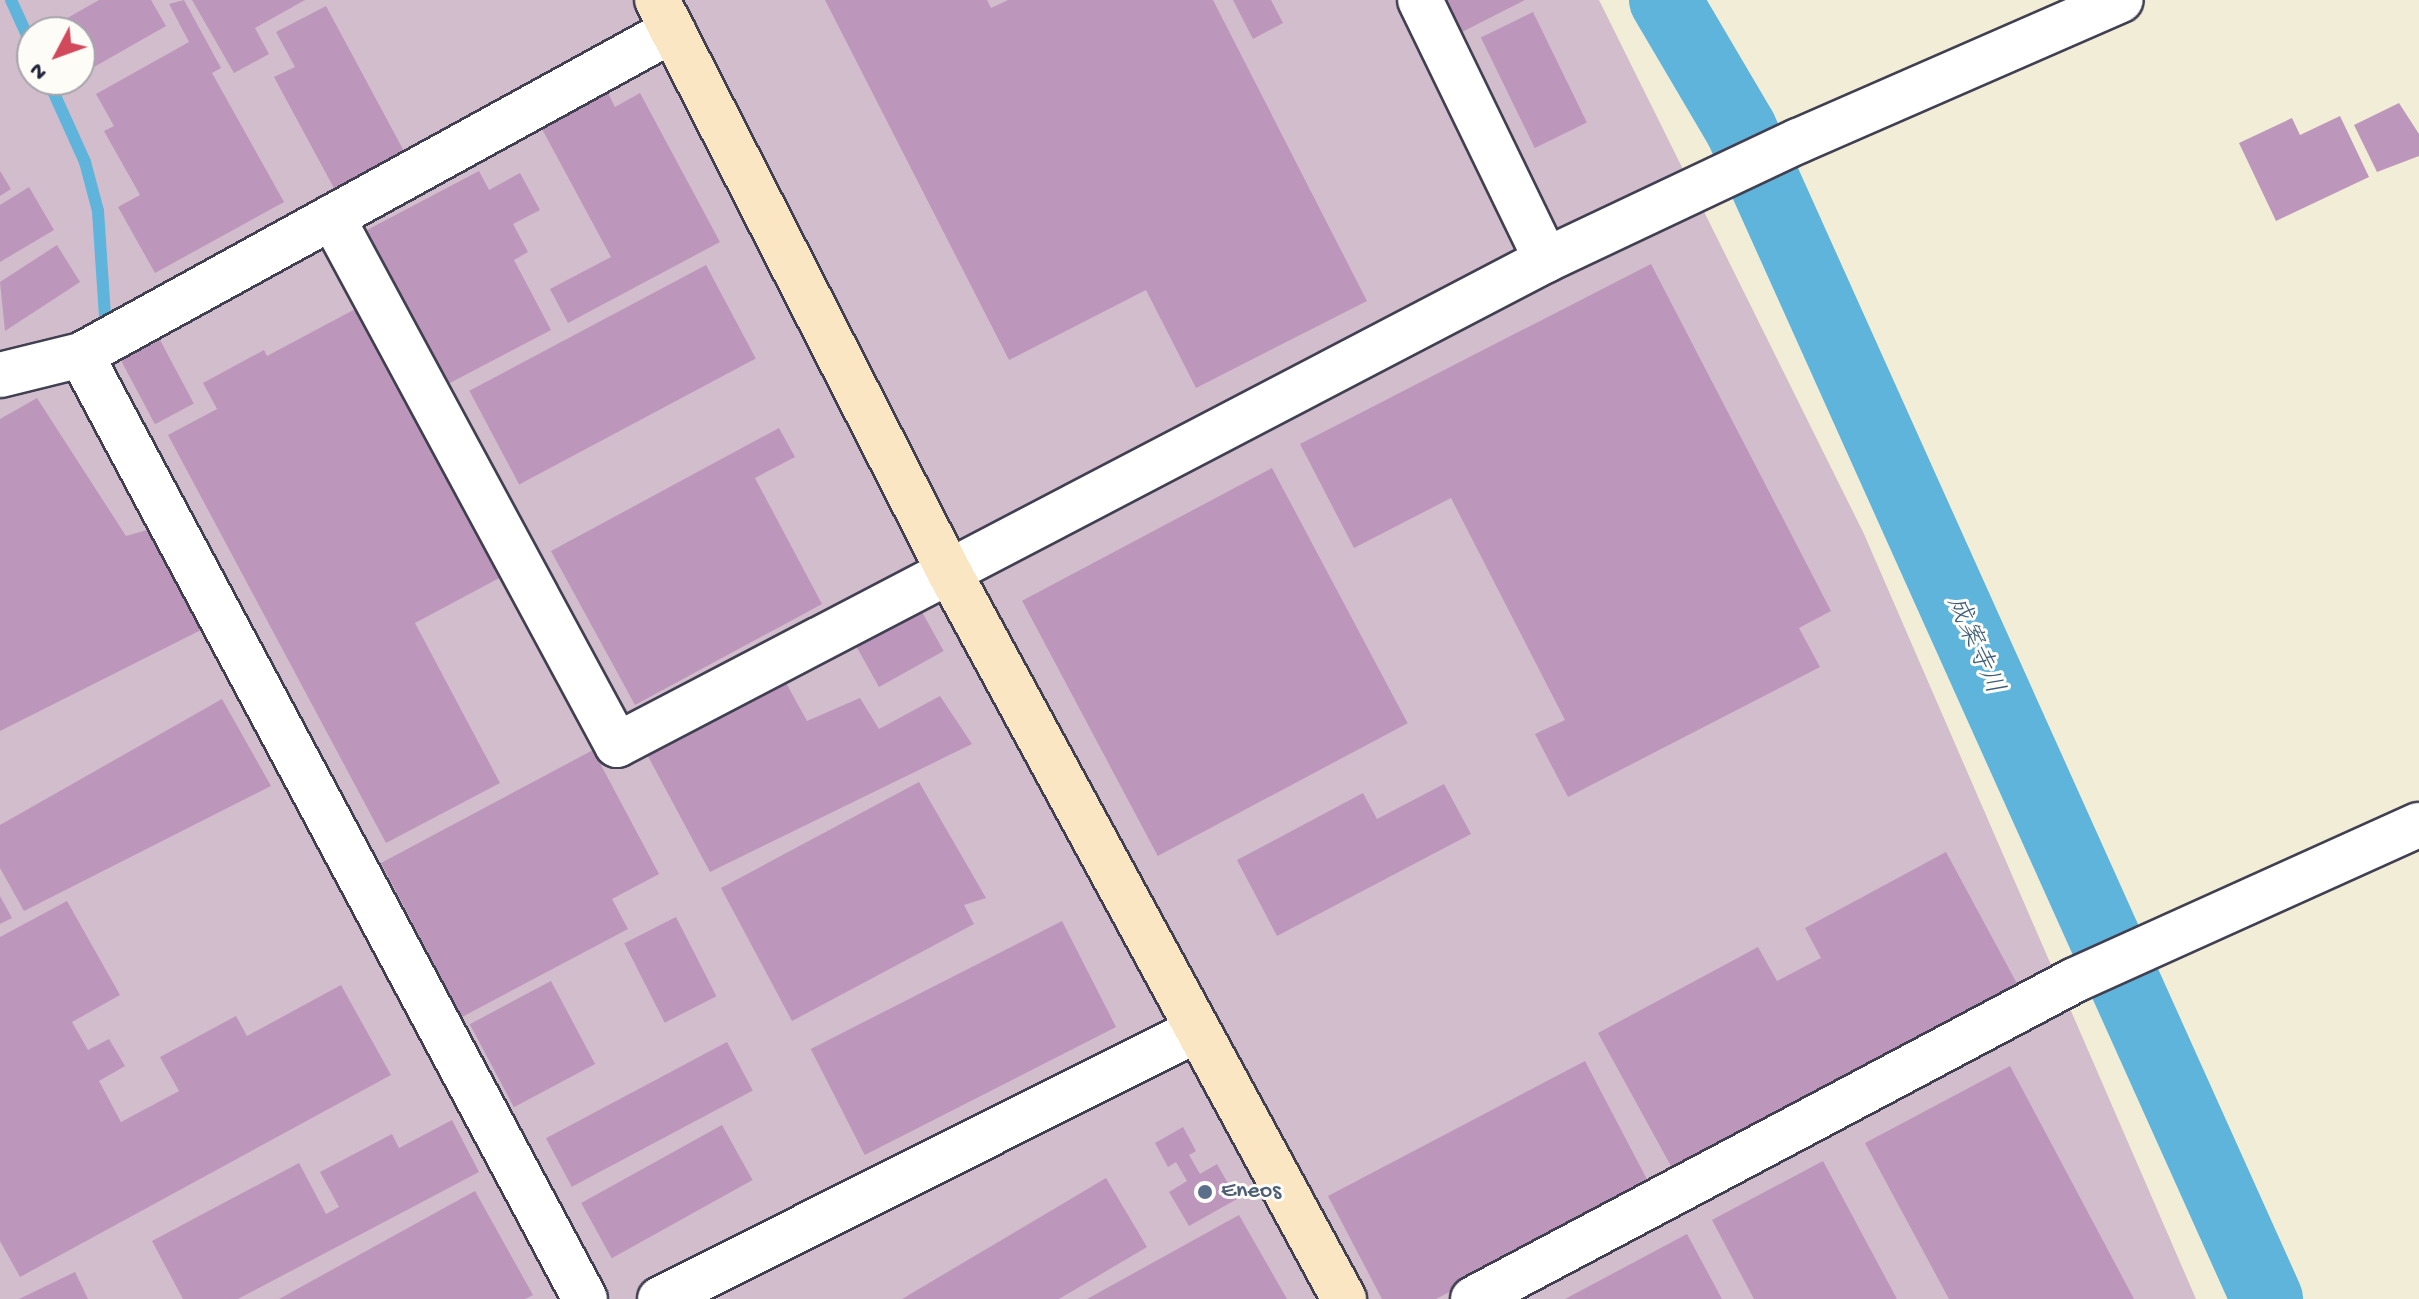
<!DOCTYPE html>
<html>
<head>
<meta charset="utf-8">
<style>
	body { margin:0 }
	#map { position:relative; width:2419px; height:1299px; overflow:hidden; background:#f2edd7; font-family:"Gochi Hand","Klee One",sans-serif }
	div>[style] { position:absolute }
	.industrial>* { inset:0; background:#d1bdcb }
	.stream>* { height:12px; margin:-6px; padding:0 6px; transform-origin:6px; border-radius:6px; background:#5eb4da }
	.river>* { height:72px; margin:-36px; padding:0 36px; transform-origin:36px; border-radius:36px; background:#5eb4da }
	.building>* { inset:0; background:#bd97bb; transform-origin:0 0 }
	.roads { filter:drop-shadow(2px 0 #414052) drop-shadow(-2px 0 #414052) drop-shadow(0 2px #414052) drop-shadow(0 -2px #414052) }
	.street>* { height:44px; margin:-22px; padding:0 22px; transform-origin:22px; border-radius:22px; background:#fff }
	.secondary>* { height:44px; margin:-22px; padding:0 22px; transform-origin:22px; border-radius:22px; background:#fbe6c4 }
	.dots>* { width:22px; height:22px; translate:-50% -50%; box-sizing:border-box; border:4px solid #fdfcf7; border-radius:50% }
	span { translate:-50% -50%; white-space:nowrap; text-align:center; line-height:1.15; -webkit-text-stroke:6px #fdfcf7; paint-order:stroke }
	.service-label { font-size:24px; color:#4e5e75 }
	.left { translate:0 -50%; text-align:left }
	.water-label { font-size:26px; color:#3a5c7b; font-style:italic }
	.north { position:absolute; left:16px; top:16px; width:80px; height:80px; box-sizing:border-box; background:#fdfcf7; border:2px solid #a5a5ac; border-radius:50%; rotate:229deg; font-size:22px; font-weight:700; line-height:32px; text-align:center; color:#22223b }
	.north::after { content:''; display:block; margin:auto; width:28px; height:36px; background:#d1495b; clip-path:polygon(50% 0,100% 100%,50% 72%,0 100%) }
</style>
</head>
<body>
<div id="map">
	<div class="industrial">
		<i style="clip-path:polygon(evenodd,0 0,1599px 0,1864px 534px,2196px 1299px,0 1299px,0 0,32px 32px,80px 32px,80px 80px,32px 80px,32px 32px)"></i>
	</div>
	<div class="stream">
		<i style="left:11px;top:0;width:51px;rotate:65.5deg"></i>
		<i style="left:48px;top:80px;width:90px;rotate:65.7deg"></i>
		<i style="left:85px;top:162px;width:51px;rotate:75.1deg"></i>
		<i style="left:98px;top:211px;width:122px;rotate:86.2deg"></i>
	</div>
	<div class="river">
		<i style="left:1665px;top:0;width:150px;rotate:59.5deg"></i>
		<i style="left:1741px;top:129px;width:1283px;rotate:65.79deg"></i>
	</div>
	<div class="building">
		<i style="clip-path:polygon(99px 0,151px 0,166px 26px,80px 75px,80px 32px,59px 32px,55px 25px)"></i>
		<i style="clip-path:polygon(184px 0,221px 68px,212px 73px,284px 202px,155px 273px,118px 207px,140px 195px,104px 131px,114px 126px,96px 94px,189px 42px,169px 4px)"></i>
		<i style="clip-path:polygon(192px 0,305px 0,255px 28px,269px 54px,234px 73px)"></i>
		<i style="clip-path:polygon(825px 0,987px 0,991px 8px,1008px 0,1213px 0,1367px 301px,1196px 388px,1146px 290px,1009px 360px)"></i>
		<i style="clip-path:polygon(1233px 0,1271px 0,1283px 23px,1253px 39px)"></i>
		<i style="clip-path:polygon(1443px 0,1525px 0,1460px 33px)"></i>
		<i style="clip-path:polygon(326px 6px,405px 153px,335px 190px,274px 77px,295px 67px,276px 32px)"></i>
		<i style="left:1533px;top:12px;width:123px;height:58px;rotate:64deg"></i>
		<i style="clip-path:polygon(608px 93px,615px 107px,640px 93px,720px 242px,568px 323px,550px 289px,611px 257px,542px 129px)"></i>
		<i style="clip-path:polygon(2399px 103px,2419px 134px,2419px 156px,2377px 172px,2354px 125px)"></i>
		<i style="clip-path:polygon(2340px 116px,2369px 177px,2276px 221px,2239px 143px,2292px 118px,2300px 135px)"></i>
		<i style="clip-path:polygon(0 171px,11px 189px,0 196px)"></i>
		<i style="clip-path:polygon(479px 171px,489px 190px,520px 173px,540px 210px,513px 224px,528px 252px,514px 260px,551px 330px,448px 384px,367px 230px)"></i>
		<i style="clip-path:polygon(29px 187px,54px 230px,0 262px,0 205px)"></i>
		<i style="clip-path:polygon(57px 245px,80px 282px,5px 331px,0 282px)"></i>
		<i style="clip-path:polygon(1651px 264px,1831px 611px,1799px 628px,1820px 667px,1568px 797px,1535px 734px,1565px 720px,1451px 498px,1354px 548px,1300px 444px)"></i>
		<i style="left:706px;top:265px;width:106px;height:268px;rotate:62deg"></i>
		<i style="clip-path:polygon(359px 307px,503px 576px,415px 623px,500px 783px,386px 843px,168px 435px,217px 409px,203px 383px,264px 350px,267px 356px)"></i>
		<i style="left:160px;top:340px;width:72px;height:44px;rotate:62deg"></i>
		<i style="clip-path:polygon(37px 398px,126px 536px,154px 528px,205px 628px,0 731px,0 419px)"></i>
		<i style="clip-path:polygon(779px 428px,795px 457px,755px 478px,822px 604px,635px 705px,551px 551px)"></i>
		<i style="left:1272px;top:468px;width:289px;height:283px;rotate:62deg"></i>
		<i style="left:917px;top:603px;width:55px;height:74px;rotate:61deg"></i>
		<i style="clip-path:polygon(780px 672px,807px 721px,860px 698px,879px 729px,940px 696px,972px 744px,710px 872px,642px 745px)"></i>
		<i style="clip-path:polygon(222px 699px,271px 786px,24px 911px,0 868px,0 825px)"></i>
		<i style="clip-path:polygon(593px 750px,659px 874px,612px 899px,628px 929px,462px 1017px,381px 863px)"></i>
		<i style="clip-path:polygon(919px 782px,986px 898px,964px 905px,974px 924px,792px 1021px,721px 888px)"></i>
		<i style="clip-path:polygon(1444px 784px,1471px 834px,1277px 936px,1237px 860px,1363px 793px,1377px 819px)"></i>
		<i style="clip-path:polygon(1946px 852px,2021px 991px,1677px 1177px,1598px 1033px,1758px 947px,1777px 981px,1821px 958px,1805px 928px)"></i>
		<i style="clip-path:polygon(0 896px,12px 918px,0 924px)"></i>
		<i style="clip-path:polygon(67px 901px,120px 995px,72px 1022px,88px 1050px,109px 1039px,125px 1066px,99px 1081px,121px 1122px,179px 1091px,160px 1057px,236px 1016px,247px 1036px,341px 985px,391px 1075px,20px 1277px,0 1241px,0 937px)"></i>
		<i style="left:676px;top:917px;width:89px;height:58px;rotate:63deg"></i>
		<i style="left:1062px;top:921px;width:119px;height:282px;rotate:63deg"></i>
		<i style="left:551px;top:981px;width:94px;height:92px;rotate:62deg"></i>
		<i style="left:727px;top:1042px;width:55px;height:205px;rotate:62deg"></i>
		<i style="clip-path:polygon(1585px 1061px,1651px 1187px,1436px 1299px,1382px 1299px,1328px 1196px)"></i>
		<i style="clip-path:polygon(2010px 1066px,2134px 1299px,1949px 1299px,1865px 1143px)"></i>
		<i style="clip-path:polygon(452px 1120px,479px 1172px,238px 1299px,183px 1299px,152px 1241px,299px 1163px,326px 1214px,339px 1207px,320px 1172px,392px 1134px,399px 1148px)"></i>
		<i style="left:722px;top:1125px;width:63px;height:161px;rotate:61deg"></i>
		<i style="clip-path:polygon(1183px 1127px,1196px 1151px,1189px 1155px,1200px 1174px,1217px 1164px,1237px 1199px,1189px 1226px,1169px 1192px,1187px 1181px,1176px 1162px,1168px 1167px,1155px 1143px)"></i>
		<i style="clip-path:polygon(1823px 1161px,1897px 1299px,1754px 1299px,1712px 1220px)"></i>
		<i style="clip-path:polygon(1106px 1178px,1147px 1247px,1059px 1299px,902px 1299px)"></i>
		<i style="clip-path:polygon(475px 1191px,533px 1295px,525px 1299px,279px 1299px)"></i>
		<i style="clip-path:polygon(1239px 1215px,1287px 1299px,1087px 1299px)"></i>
		<i style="clip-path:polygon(1687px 1234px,1722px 1299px,1565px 1299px)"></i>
		<i style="clip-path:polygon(75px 1272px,88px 1299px,19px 1299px)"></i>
	</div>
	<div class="roads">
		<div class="street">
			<i style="left:1420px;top:0;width:289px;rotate:64.1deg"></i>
			<i style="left:332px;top:217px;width:600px;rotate:61.64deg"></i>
			<i style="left:617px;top:745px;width:1048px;rotate:-27.57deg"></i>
			<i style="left:1546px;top:260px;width:279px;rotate:-25.3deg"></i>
			<i style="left:1798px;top:141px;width:352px;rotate:-23.6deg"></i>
			<i style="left:81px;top:355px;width:1070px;rotate:61.9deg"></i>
			<i style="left:0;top:375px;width:83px;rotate:-13.9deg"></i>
			<i style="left:81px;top:355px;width:675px;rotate:-28.77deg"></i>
			<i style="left:660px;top:1299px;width:598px;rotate:-26.61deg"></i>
			<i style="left:1473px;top:1299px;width:681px;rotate:-27.92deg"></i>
			<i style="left:2075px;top:980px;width:377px;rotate:-24.3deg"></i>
		</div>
		<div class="secondary">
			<i style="left:657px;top:0;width:638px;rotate:62.95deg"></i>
			<i style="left:947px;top:568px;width:832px;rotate:61.49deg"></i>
		</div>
	</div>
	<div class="dots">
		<i style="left:1205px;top:1192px;background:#5c6f8a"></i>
	</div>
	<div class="service-label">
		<span class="left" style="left:1221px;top:1192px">Eneos</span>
	</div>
	<div class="water-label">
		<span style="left:1973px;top:646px;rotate:66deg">成案寺川</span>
	</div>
	<div class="north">N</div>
</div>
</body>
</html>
